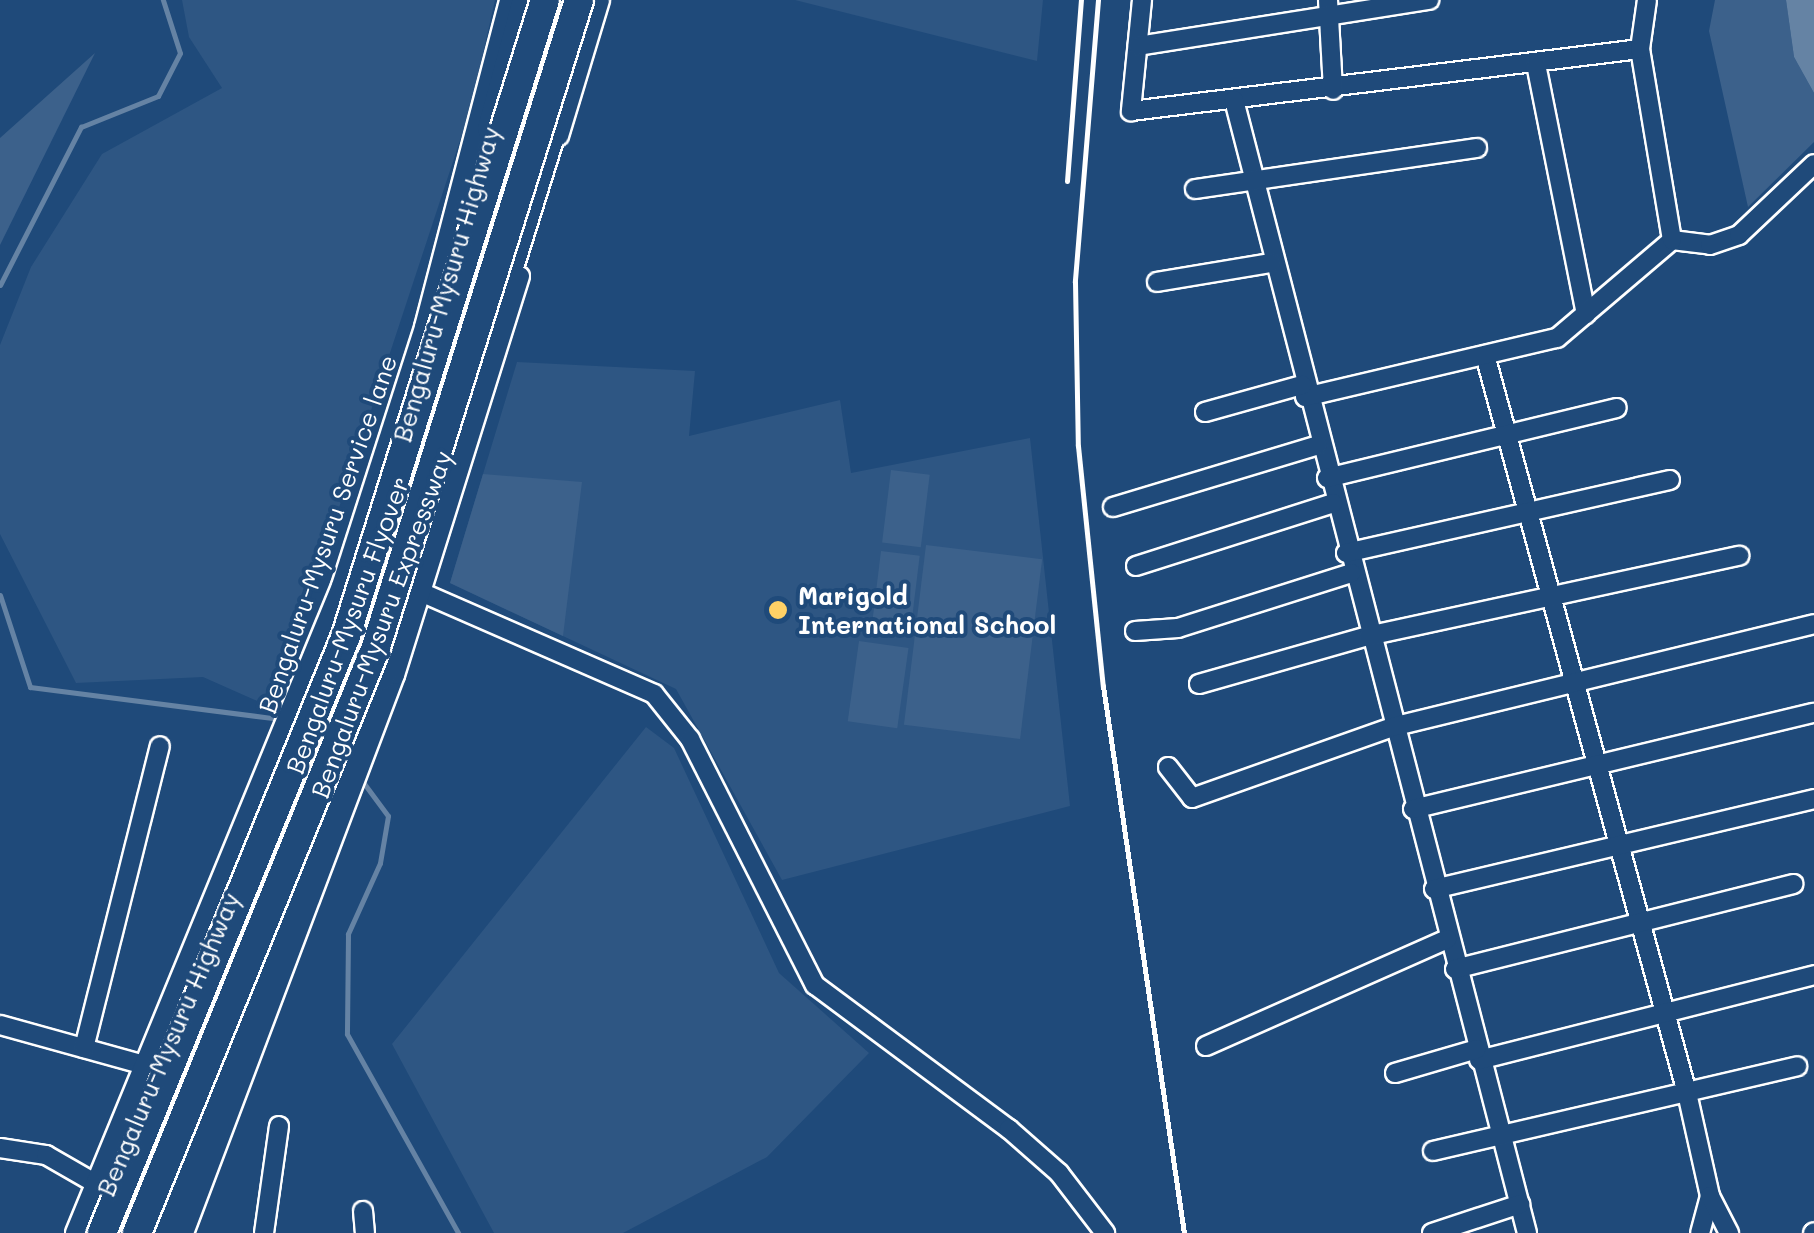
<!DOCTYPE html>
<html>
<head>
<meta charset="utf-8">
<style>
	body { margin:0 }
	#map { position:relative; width:1814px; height:1233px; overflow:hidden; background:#1f4a7a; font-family:Mali,sans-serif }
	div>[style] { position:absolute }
	.built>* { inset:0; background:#2e5683 }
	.green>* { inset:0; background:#3c618b; transform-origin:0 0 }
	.water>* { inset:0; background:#6583a4 }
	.stream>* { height:5px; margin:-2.5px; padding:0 2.5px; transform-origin:2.5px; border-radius:2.5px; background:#6583a4 }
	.roads { filter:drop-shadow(2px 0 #fff) drop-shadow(-2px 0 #fff) drop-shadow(0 2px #fff) drop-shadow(0 -2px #fff) }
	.minor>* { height:18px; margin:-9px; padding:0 9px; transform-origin:9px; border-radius:9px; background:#1f4a7a }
	.highway>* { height:28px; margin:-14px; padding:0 14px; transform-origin:14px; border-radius:14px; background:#1f4a7a }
	.rail>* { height:5px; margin:-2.5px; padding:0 2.5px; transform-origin:2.5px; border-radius:2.5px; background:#fff }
	.bridges { filter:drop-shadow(2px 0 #fff) drop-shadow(-2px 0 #fff) drop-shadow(0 2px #fff) drop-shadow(0 -2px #fff) }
	.highway-bridge>* { height:28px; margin:-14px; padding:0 14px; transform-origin:14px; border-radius:14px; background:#1f4a7a }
	.dots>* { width:28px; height:28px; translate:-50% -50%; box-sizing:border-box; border:5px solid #1f4a7a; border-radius:50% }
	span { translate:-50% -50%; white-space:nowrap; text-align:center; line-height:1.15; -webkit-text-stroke:8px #1f4a7a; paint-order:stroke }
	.street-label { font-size:25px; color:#fff }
	.poi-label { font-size:25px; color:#fff; font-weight:700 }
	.left { translate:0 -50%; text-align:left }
</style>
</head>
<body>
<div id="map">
	<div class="built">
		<i style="clip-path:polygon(182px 0,495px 0,471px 107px,273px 708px,203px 677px,76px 683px,0 534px,0 345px,31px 267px,102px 154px,222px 88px,189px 37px)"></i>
		<i style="clip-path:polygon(795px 0,1043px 0,1037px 61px)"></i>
		<i style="clip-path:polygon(517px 362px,695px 371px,689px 436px,840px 400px,851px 473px,1030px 438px,1070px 806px,782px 880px,676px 689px,450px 583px)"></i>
		<i style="clip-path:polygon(646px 727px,674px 748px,779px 973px,869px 1053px,767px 1157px,623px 1233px,494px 1233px,392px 1044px)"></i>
	</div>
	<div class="green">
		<i style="clip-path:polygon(1715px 0,1786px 0,1794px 57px,1814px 93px,1814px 142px,1748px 207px,1709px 31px)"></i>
		<i style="clip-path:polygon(95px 53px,0 245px,0 138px)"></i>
		<i style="left:891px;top:470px;width:39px;height:73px;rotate:7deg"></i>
		<i style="clip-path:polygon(483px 474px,582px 482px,563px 636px,450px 583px)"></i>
		<i style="left:926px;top:545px;width:117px;height:181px;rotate:7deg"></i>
		<i style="left:881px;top:551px;width:39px;height:73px;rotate:7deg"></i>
		<i style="left:859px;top:641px;width:50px;height:81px;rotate:8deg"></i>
	</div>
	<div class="water">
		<i style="clip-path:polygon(1786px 0,1814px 0,1814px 93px,1794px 57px)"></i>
	</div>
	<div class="stream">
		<i style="left:0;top:285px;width:178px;rotate:-62.9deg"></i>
		<i style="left:81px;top:127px;width:83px;rotate:-21.9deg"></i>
		<i style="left:158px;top:96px;width:48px;rotate:-62.9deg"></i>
		<i style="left:180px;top:53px;width:56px;rotate:-107.8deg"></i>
		<i style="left:0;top:595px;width:97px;rotate:71.9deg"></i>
		<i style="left:30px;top:687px;width:245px;rotate:7.3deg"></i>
		<i style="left:273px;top:718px;width:29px;rotate:35deg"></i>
		<i style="left:360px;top:778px;width:47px;rotate:53.6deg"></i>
		<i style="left:388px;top:816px;width:48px;rotate:99.7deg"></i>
		<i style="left:380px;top:863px;width:78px;rotate:114.3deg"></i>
		<i style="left:348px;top:934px;width:100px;rotate:90.6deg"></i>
		<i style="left:347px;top:1034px;width:228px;rotate:60.8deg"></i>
	</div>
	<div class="roads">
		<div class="minor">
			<i style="left:1142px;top:0;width:112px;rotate:95.7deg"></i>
			<i style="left:1131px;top:111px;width:513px;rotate:-6.94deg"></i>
			<i style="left:1328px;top:0;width:90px;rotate:86.8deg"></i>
			<i style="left:1138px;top:46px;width:295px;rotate:-9deg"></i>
			<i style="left:1536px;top:64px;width:255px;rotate:78.7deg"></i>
			<i style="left:1234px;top:100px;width:1170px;rotate:75.5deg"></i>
			<i style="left:559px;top:136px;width:142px;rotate:-73.2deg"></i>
			<i style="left:1195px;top:189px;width:285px;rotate:-8.3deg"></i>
			<i style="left:1672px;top:240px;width:38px;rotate:7deg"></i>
			<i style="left:1710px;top:245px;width:31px;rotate:-19deg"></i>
			<i style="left:1739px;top:235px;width:103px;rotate:-43.4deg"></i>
			<i style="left:1157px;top:282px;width:116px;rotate:-9.5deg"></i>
			<i style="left:1485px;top:355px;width:765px;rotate:74.69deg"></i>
			<i style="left:1687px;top:1093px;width:106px;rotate:77.4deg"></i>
			<i style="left:1710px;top:1196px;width:38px;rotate:105deg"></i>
			<i style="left:1305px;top:397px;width:259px;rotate:-13.2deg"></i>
			<i style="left:1557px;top:338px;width:151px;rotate:-40.4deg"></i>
			<i style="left:1672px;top:240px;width:194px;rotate:-99.5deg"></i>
			<i style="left:1640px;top:49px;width:49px;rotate:-81.9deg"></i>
			<i style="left:1205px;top:412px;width:101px;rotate:-15.6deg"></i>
			<i style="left:1327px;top:478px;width:298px;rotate:-13.6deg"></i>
			<i style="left:1113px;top:507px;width:214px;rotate:-16.8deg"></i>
			<i style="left:1346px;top:553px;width:332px;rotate:-12.7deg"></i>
			<i style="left:1136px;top:566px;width:207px;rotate:-17.7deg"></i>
			<i style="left:414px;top:589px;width:262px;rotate:23.6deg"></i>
			<i style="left:654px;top:694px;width:58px;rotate:51.3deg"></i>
			<i style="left:690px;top:739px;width:276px;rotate:63.1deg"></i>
			<i style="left:815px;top:985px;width:242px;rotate:36.6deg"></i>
			<i style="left:1009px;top:1129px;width:67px;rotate:41.3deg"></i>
			<i style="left:1059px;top:1173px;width:76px;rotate:52.5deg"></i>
			<i style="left:1135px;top:631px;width:43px;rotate:-4deg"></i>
			<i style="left:1178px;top:628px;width:182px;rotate:-17.6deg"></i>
			<i style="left:1199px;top:684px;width:176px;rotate:-15.9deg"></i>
			<i style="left:1368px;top:636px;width:380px;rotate:-12.2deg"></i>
			<i style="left:1168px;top:767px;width:39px;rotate:52deg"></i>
			<i style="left:1192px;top:798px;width:212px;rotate:-19.5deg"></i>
			<i style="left:1392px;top:727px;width:434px;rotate:-13.7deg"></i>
			<i style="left:1413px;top:809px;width:412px;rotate:-13.5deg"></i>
			<i style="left:1434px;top:889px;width:391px;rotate:-13.3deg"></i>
			<i style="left:1455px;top:969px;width:349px;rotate:-14.1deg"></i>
			<i style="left:0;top:1025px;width:161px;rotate:15.5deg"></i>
			<i style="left:1206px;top:1046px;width:264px;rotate:-23.9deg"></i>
			<i style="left:84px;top:1048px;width:311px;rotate:-75.9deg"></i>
			<i style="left:1479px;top:1060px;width:346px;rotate:-14.2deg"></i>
			<i style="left:1395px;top:1073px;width:85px;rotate:-16.3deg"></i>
			<i style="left:0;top:1148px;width:47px;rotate:8.7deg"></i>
			<i style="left:46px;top:1155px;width:122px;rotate:29.9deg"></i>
			<i style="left:1433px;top:1151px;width:374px;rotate:-13.1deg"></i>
			<i style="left:1710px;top:1196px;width:42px;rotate:62.8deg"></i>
			<i style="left:363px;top:1211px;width:22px;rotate:85deg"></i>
			<i style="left:75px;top:1233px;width:700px;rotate:-67.65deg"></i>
			<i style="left:341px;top:586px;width:272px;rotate:-72.2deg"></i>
			<i style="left:424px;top:327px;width:338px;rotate:-75.4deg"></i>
			<i style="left:184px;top:1233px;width:597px;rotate:-69.29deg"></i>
			<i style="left:395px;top:675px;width:418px;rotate:-72.6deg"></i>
			<i style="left:264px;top:1233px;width:108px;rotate:-82deg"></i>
			<i style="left:1432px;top:1233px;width:93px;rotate:-18.2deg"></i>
			<i style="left:1813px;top:1233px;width:1px;rotate:-45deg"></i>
		</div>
		<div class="highway">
			<i style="left:492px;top:129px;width:134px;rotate:-74.8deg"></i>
			<i style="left:161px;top:1233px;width:599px;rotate:-68.45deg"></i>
			<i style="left:381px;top:676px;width:579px;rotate:-72.63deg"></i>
		</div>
	</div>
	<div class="rail">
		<i style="left:1098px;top:0;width:283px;rotate:94.7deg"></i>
		<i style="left:1075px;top:282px;width:164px;rotate:89deg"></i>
		<i style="left:1078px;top:446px;width:241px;rotate:84.1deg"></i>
		<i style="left:1103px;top:686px;width:553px;rotate:81.58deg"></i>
		<i style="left:1067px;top:181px;width:182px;rotate:-85.6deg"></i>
	</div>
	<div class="bridges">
		<div class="highway-bridge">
			<i style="left:102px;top:1233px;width:645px;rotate:-67.77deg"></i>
			<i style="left:346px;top:636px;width:666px;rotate:-72.63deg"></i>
			<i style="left:137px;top:1233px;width:633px;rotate:-67.81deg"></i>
			<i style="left:376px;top:647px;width:678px;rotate:-72.58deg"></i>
		</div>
	</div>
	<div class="dots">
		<i style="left:778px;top:610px;background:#ffd166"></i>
	</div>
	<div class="street-label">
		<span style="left:446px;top:284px;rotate:-74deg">Bengaluru-Mysuru Highway</span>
		<span style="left:327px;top:534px;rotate:-71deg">Bengaluru-Mysuru Service lane</span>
		<span style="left:381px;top:624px;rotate:-70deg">Bengaluru-Mysuru Expressway</span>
		<span style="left:347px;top:625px;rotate:-70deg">Bengaluru-Mysuru Flyover</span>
		<span style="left:168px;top:1044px;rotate:-67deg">Bengaluru-Mysuru Highway</span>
	</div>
	<div class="poi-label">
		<span class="left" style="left:798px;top:610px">Marigold<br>International School</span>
	</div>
</div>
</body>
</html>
